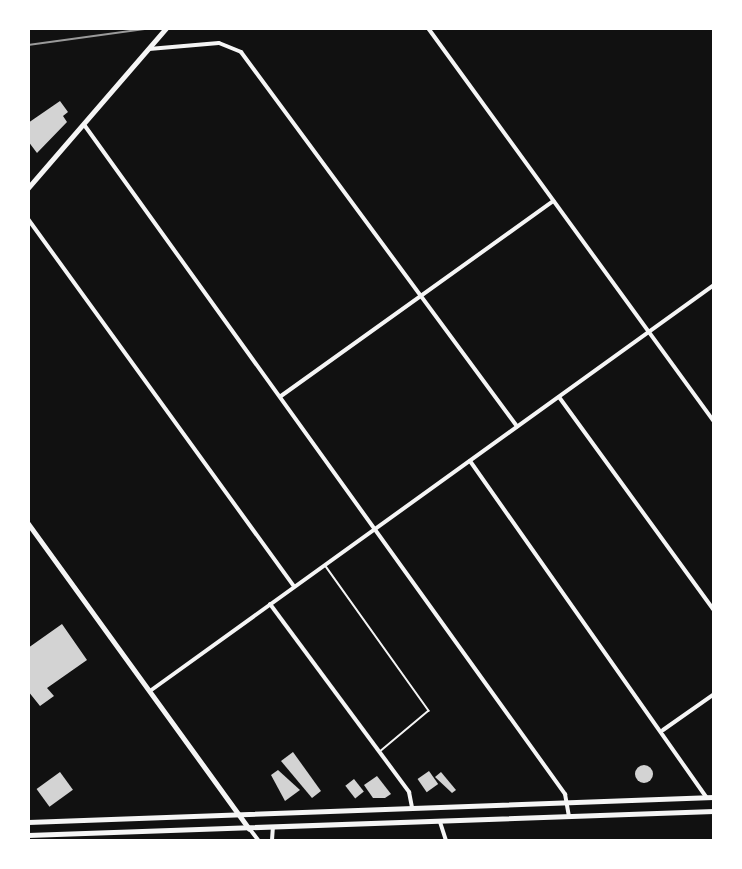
<!DOCTYPE html>
<html>
<head>
<meta charset="utf-8">
<style>
	body { margin:0 }
	#map { position:relative; width:742px; height:869px; overflow:hidden; background:#111; font-family:"IBM Plex Sans",sans-serif }
	div>[style] { position:absolute }
	.building>* { inset:0; background:#d3d3d3; transform-origin:0 0 }
	.round { border-radius:50% }
	.service>* { height:1.5px; margin:-0.75px; padding:0 0.75px; transform-origin:0.75px; border-radius:0.75px; background:#f5f5f5 }
	.minor>* { height:4px; margin:-2px; padding:0 2px; transform-origin:2px; border-radius:2px; background:#f5f5f5 }
	.tertiary>* { height:4.5px; margin:-2.25px; padding:0 2.25px; transform-origin:2.25px; border-radius:2.25px; background:#f5f5f5 }
	.primary>* { height:5px; margin:-2.5px; padding:0 2.5px; transform-origin:2.5px; border-radius:2.5px; background:#f5f5f5 }
	.rail>* { height:2px; margin:-1px; padding:0 1px; transform-origin:1px; border-radius:1px; background:#9a9a9a }
	span { translate:-50% -50%; white-space:nowrap; text-align:center; line-height:1.15; -webkit-text-stroke:4.5px #fff; paint-order:stroke }
	.frame { position:absolute; inset:0; border:30px solid #fff; pointer-events:none }
</style>
</head>
<body>
<div id="map">
	<div class="building">
		<i style="clip-path:polygon(60px 101px,68px 112px,63px 116px,67px 122px,37px 153px,28px 141px,28px 123px)"></i>
		<i style="clip-path:polygon(62px 624px,87px 660px,47px 688px,54px 696px,40px 706px,28px 691px,28px 648px)"></i>
		<i style="clip-path:polygon(293px 752px,321px 791px,312px 798px,281px 761px)"></i>
		<i class="round" style="left:635px;top:765px;width:18px;height:18px"></i>
		<i style="clip-path:polygon(278px 770px,300px 790px,285px 801px,271px 775px)"></i>
		<i style="left:429px;top:771px;width:16px;height:14px;rotate:55deg"></i>
		<i style="left:60px;top:772px;width:22px;height:29px;rotate:54deg"></i>
		<i style="clip-path:polygon(441px 772px,456px 790px,452px 793px,435px 777px)"></i>
		<i style="clip-path:polygon(377px 776px,391px 794px,385px 798px,373px 798px,364px 785px)"></i>
		<i style="left:354px;top:779px;width:16px;height:11px;rotate:52deg"></i>
	</div>
	<div class="service">
		<i style="left:325px;top:565px;width:179px;rotate:54.5deg"></i>
		<i style="left:429px;top:711px;width:64px;rotate:140.1deg"></i>
	</div>
	<div class="minor">
		<i style="left:428px;top:28px;width:486px;rotate:54deg"></i>
		<i style="left:149px;top:49px;width:70px;rotate:-4.9deg"></i>
		<i style="left:219px;top:43px;width:24px;rotate:22deg"></i>
		<i style="left:241px;top:52px;width:465px;rotate:53.6deg"></i>
		<i style="left:85px;top:126px;width:823px;rotate:54.3deg"></i>
		<i style="left:565px;top:794px;width:22px;rotate:80deg"></i>
		<i style="left:28px;top:219px;width:453px;rotate:54.1deg"></i>
		<i style="left:281px;top:396px;width:335px;rotate:-35.6deg"></i>
		<i style="left:559px;top:397px;width:263px;rotate:54deg"></i>
		<i style="left:470px;top:461px;width:411px;rotate:54.9deg"></i>
		<i style="left:270px;top:604px;width:234px;rotate:53.5deg"></i>
		<i style="left:409px;top:792px;width:16px;rotate:79deg"></i>
		<i style="left:150px;top:691px;width:695px;rotate:-35.75deg"></i>
		<i style="left:663px;top:730px;width:62px;rotate:-35.2deg"></i>
		<i style="left:440px;top:822px;width:19px;rotate:72deg"></i>
		<i style="left:249px;top:828px;width:15px;rotate:53deg"></i>
		<i style="left:272px;top:840px;width:13px;rotate:-86deg"></i>
	</div>
	<div class="tertiary">
		<i style="left:28px;top:188px;width:211px;rotate:-49.2deg"></i>
		<i style="left:28px;top:523px;width:377px;rotate:54.1deg"></i>
	</div>
	<div class="primary">
		<i style="left:28px;top:822px;width:686px;rotate:-2.09deg"></i>
		<i style="left:28px;top:835px;width:686px;rotate:-2deg"></i>
	</div>
	<div class="rail">
		<i style="left:28px;top:45px;width:125px;rotate:-7.8deg"></i>
	</div>
	<div class="frame"></div>
</div>
</body>
</html>
